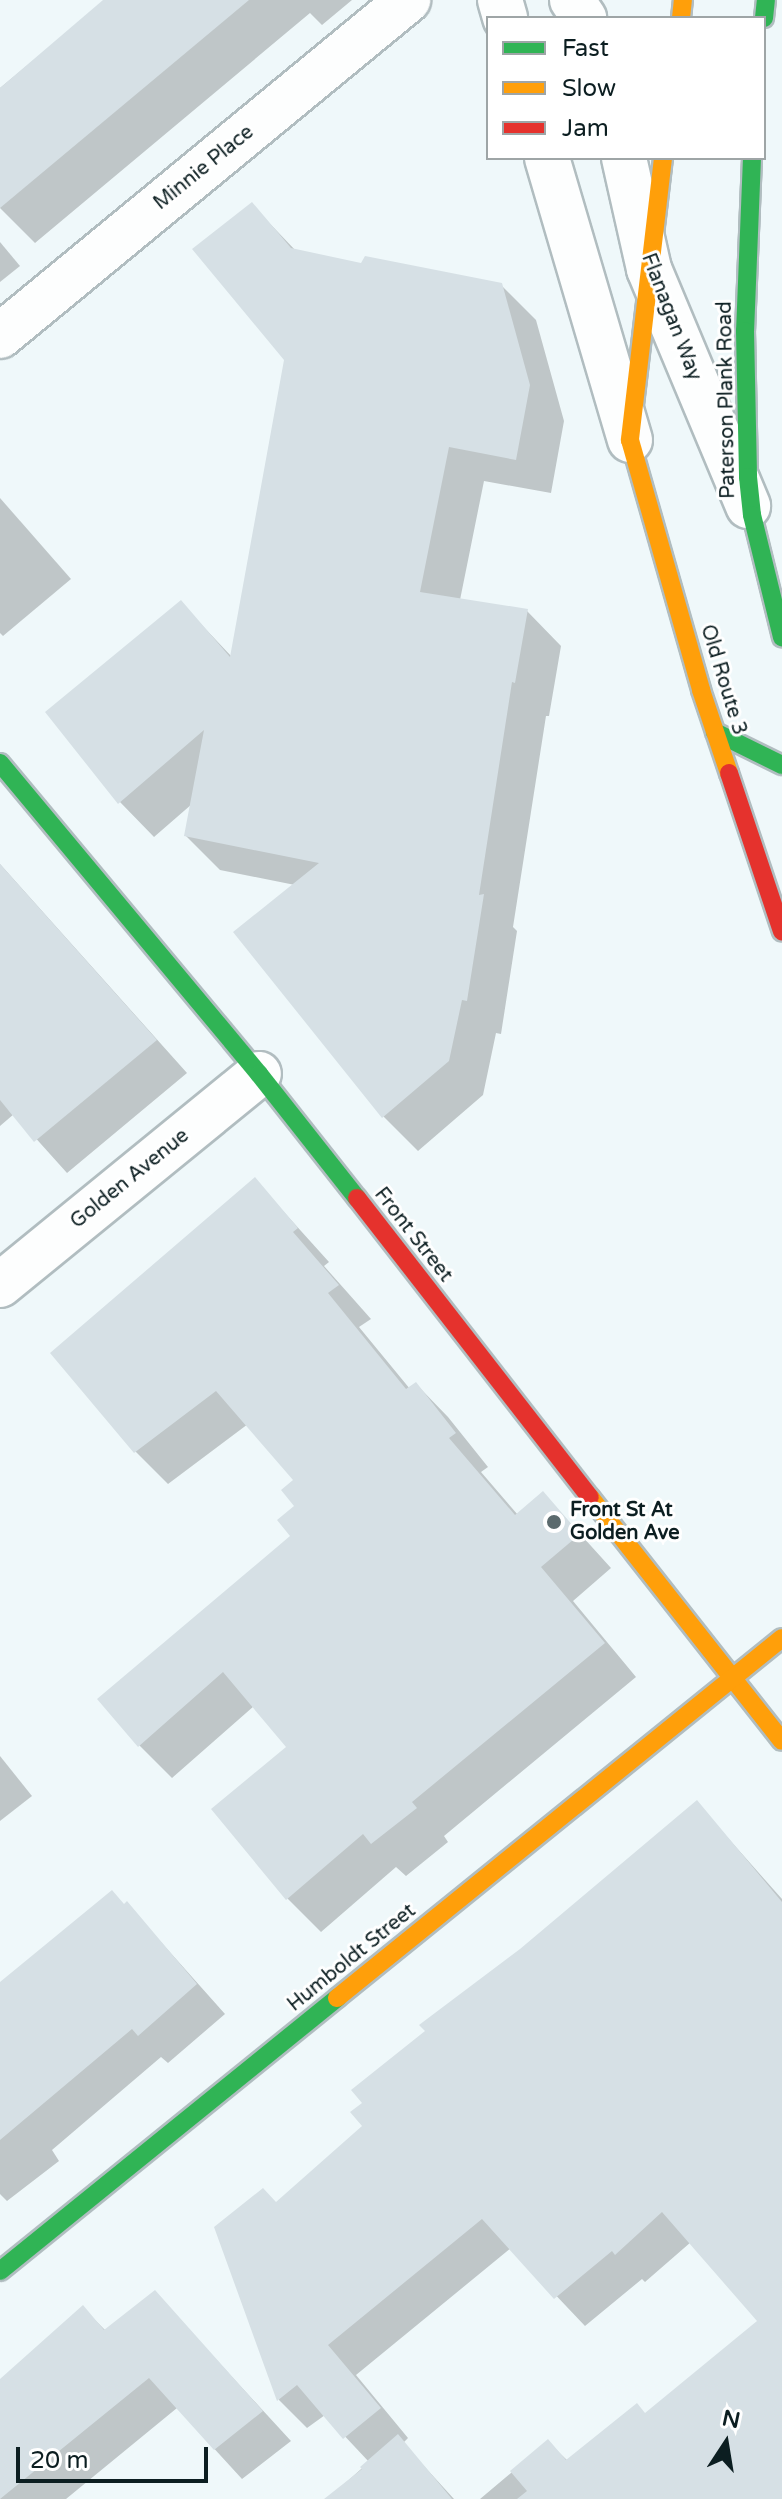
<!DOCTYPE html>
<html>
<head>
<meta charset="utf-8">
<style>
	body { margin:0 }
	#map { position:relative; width:782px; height:2499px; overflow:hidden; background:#eff8fa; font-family:"Varela Round",sans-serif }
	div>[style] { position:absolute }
	.shadow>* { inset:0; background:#0003 }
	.building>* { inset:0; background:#d6e0e5 }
	.roads { filter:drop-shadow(2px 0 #b1bdc0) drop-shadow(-2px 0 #b1bdc0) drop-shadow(0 2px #b1bdc0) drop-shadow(0 -2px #b1bdc0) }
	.street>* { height:44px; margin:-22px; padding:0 22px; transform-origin:22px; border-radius:22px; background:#fdfefe }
	.fast>* { height:18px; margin:-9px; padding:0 9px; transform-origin:9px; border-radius:9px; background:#30b455 }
	.slow>* { height:18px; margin:-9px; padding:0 9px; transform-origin:9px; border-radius:9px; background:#ff9f0a }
	.jam>* { height:18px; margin:-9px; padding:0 9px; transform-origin:9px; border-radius:9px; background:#e5322d }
	.dots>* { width:22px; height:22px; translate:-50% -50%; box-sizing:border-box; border:4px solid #fff; border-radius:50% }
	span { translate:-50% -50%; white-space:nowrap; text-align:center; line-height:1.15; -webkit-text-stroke:6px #fff; paint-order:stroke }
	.street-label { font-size:20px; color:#0c1e21 }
	.poi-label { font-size:20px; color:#0c1e21; font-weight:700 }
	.left { translate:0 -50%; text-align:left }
	.legend { position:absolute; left:486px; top:16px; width:280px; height:144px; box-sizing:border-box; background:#fff; border:2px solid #9ea5a6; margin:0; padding:10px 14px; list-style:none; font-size:24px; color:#0c1e21 }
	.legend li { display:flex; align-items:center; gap:16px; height:40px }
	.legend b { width:40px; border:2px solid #9ea5a6 }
	.north { position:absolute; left:686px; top:2403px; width:80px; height:80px; -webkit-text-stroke:6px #fff; paint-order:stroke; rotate:12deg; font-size:22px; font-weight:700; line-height:32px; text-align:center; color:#0c1e21 }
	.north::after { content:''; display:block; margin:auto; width:28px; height:36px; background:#0c1e21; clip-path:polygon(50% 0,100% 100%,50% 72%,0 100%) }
	.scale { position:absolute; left:16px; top:2447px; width:192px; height:36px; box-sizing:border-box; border:4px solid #0c1e21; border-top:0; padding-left:10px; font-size:24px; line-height:28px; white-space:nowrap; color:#0c1e21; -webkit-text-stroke:6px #fff; paint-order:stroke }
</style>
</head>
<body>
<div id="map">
	<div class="shadow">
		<i style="clip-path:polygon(106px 0,352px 0,322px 25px,310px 13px,35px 243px,0 208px,0 88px)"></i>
		<i style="clip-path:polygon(252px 205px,297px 252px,362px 266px,501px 285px,536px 320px,564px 421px,551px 493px,484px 481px,460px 600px,527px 611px,561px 646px,549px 716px,546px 716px,513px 927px,517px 931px,501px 1034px,496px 1033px,483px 1095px,418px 1151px,384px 1117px,236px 932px,295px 885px,220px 870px,186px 836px,192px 804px,154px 837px,120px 802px,48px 712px,181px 603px,232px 657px,287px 360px)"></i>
		<i style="clip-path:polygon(0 242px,20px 266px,0 282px)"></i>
		<i style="clip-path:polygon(0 498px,71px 579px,3px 636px,0 633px)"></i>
		<i style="clip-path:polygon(0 864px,187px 1073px,67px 1173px,14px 1114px,0 1126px)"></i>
		<i style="clip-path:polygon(255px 1180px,329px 1262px,324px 1266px,371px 1319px,359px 1327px,410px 1389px,416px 1384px,448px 1417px,488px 1467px,481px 1472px,518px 1515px,543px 1493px,611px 1568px,573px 1601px,636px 1677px,444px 1836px,448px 1842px,406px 1876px,396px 1867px,321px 1932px,288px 1899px,213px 1809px,288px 1748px,254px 1706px,172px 1778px,139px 1745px,293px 1536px,296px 1480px,248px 1424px,168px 1484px,135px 1451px)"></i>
		<i style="clip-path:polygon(0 1756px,32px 1796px,0 1821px)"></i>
		<i style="clip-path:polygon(697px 1803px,782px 1899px,782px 2499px,480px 2499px,548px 2442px,568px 2461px,646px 2415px,759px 2321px,691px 2242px,645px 2282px,642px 2279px,585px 2326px,511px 2248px,356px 2375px,408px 2438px,403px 2443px,454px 2499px,337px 2499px,333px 2494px,369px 2462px,325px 2415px,307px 2428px,279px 2400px,276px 2204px,365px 2126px,365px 2103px,428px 2031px)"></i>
		<i style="clip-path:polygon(127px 1904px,225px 2014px,168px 2063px,161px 2057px,52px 2150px,59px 2161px,7px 2201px,0 2194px,0 1984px)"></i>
		<i style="clip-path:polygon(155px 2293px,291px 2441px,242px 2479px,177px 2408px,66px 2499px,0 2499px,0 2380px,83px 2308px,106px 2331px)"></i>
	</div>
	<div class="building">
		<i style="clip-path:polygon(103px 0,249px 0,0 208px,0 88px)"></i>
		<i style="clip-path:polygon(252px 202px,291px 248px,361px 263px,365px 256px,502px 283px,530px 385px,516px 460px,449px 447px,420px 592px,528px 609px,515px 683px,512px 682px,479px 895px,484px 894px,467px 1001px,462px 1000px,449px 1061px,382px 1118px,233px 932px,319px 863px,184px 836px,204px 730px,118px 804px,45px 712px,181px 600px,230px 657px,284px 360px,192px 249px)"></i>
		<i style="clip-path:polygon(0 864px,157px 1040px,34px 1142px,0 1100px)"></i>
		<i style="clip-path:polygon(255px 1177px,298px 1228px,293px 1232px,339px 1285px,328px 1293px,406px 1389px,416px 1382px,456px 1433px,449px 1438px,515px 1515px,543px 1491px,580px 1534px,541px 1567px,605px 1643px,412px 1802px,417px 1808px,371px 1844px,363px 1834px,286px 1900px,211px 1809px,286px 1747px,223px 1672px,138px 1747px,97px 1699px,290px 1536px,277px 1520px,294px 1506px,281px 1490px,293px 1480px,216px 1391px,134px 1453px,50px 1353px)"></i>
		<i style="clip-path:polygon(697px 1800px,782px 1902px,782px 2499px,517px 2499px,527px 2491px,510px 2471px,548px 2439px,566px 2460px,637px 2403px,645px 2413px,757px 2321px,662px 2212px,615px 2255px,612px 2251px,554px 2299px,482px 2219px,328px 2345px,381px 2408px,343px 2439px,297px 2385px,277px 2401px,214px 2227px,263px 2188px,276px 2202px,362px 2126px,350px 2112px,362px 2103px,351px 2090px,425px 2031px,419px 2025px,520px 1949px)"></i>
		<i style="clip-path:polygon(112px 1890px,124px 1904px,127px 1901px,197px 1984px,138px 2036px,132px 2029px,0 2140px,0 1982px)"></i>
		<i style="clip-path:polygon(155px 2290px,263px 2411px,214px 2450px,149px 2378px,0 2499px,0 2379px,83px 2305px,104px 2330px)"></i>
		<i style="clip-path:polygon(398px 2434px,452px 2499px,324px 2499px,362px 2469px,360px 2467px)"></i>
	</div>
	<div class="roads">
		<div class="street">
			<i style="left:500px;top:0;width:19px;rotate:74deg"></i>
			<i style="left:572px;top:0;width:22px;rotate:56deg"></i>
			<i style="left:547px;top:158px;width:294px;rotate:73.6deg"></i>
			<i style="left:624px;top:158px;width:114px;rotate:77.3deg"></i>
			<i style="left:649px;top:269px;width:257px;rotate:67.3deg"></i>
			<i style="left:0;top:336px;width:529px;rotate:-39.47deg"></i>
			<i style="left:0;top:1285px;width:334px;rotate:-39.2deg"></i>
		</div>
		<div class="fast">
			<i style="left:764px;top:18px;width:18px;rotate:-84deg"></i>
			<i style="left:752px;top:158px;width:173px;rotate:92.3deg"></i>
			<i style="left:745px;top:331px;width:146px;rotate:88.8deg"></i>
			<i style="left:748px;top:477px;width:38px;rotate:84deg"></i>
			<i style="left:752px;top:515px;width:126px;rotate:76.2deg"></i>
			<i style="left:715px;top:732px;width:75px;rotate:26.2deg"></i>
			<i style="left:0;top:763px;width:405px;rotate:50.2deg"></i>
			<i style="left:259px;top:1074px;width:158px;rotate:51.7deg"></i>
			<i style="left:0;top:2271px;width:434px;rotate:-39deg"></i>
		</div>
		<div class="slow">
			<i style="left:681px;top:18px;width:18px;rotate:-84deg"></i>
			<i style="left:663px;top:158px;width:284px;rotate:96.7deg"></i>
			<i style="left:630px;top:440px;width:260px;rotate:74.1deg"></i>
			<i style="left:701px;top:690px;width:88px;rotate:71.4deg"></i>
			<i style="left:590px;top:1497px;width:310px;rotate:51.8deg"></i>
			<i style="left:337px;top:1998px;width:572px;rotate:-38.97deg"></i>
		</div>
		<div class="jam">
			<i style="left:729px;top:773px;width:167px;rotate:71.5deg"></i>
			<i style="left:357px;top:1198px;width:379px;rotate:52.1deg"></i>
		</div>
	</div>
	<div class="dots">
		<i style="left:554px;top:1522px;background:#5b6a6d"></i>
	</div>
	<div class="street-label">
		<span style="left:204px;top:168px;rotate:-39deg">Minnie Place</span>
		<span style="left:671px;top:317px;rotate:69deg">Flanagan Way</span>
		<span style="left:727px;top:400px;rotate:-91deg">Paterson Plank Road</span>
		<span style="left:723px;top:680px;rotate:73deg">Old Route 3</span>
		<span style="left:130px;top:1179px;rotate:-39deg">Golden Avenue</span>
		<span style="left:413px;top:1235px;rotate:52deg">Front Street</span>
		<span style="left:352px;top:1958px;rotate:-39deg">Humboldt Street</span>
	</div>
	<div class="poi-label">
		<span class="left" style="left:570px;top:1522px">Front St At<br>Golden Ave</span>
	</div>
	<ul class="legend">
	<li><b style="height:10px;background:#30b455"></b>Fast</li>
	<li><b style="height:10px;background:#ff9f0a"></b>Slow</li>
	<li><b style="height:10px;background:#e5322d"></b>Jam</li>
	</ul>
	<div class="north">N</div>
	<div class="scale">20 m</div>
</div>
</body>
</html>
